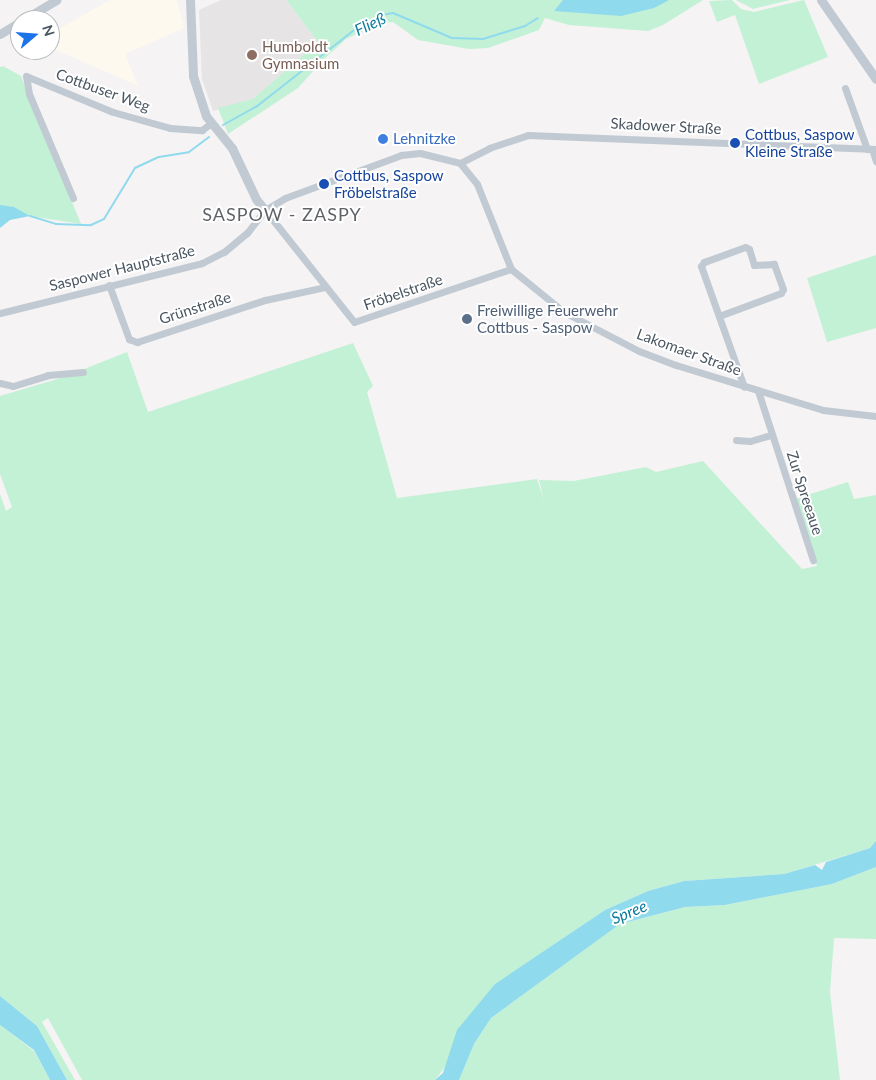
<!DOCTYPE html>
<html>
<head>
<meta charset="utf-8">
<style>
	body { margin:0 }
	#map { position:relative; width:876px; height:1080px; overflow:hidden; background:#f5f3f3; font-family:Lato,sans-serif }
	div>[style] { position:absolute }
	.commercial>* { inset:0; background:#fdf9ef }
	.education>* { inset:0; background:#e6e4e5 }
	.green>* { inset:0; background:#c3f1d5 }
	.water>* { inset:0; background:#90daee }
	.stream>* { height:2px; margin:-1px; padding:0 1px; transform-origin:1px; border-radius:1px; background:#90daee }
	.minor>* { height:7px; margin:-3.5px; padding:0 3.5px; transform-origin:3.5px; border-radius:3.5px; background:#c1cad2 }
	.tertiary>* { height:9px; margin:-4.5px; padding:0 4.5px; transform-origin:4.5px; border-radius:4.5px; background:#c1cad2 }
	.dots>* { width:14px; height:14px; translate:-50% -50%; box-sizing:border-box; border:2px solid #fff; border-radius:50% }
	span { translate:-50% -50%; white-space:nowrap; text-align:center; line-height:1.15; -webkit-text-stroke:4px #fff; paint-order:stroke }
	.education-label { font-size:15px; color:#785e54 }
	.left { translate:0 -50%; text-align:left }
	.street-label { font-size:15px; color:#4a5661 }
	.transit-label { font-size:15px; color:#164399 }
	.shop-label { font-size:15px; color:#366cbe }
	.service-label { font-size:15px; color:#4e5e75 }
	.water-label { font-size:16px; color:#0c7c9b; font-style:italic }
	.quarter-label { font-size:18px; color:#5f6368; letter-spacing:1px }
	.north { position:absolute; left:10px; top:10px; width:50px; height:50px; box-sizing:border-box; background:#fff; border:1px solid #b7bbc0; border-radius:50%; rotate:72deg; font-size:14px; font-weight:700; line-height:20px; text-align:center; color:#4a5661 }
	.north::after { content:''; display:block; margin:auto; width:18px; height:22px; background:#1a73e8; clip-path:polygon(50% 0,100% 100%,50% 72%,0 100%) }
</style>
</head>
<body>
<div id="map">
	<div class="commercial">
		<i style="clip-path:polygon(110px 0,177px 0,184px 28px,125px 54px,138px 86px,50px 47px,50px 34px)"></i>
	</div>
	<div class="education">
		<i style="clip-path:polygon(221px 0,286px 0,318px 42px,253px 99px,213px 111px,202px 79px,199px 10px)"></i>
	</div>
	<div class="green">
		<i style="clip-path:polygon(286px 0,703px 0,663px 25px,648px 31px,569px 25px,545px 18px,539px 30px,488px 48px,469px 49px,418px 40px,393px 22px,381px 23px,346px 39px,324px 59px,298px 88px,228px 134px,218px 108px,253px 99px,318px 42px)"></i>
		<i style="clip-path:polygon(732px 0,741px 9px,754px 12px,804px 0,828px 57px,759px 84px,735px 15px,717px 22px,709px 1px)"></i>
		<i style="clip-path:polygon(736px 0,790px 0,753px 9px)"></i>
		<i style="clip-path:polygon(3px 66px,21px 76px,81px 224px,30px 216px,0 205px,0 67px)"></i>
		<i style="clip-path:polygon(876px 255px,876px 328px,827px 342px,807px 278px)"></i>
		<i style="clip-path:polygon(353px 343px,373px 386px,367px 392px,397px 498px,537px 479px,544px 500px,539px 480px,574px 481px,646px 467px,656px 472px,703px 461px,802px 569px,817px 566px,795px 499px,848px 482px,854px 499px,876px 495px,876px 841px,870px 848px,784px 874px,684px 881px,648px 891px,605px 910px,524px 965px,435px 1080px,82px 1080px,48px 1018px,42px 1022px,75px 1080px,67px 1080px,37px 1026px,0 996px,0 494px,6px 511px,12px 507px,0 474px,0 396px,64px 377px,127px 352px,148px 412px)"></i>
		<i style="clip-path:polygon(876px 867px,876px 939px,834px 938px,830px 992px,840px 1080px,459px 1080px,474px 1044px,491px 1018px,620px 924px,685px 907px,725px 905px,832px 884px)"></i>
		<i style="clip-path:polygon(0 1025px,34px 1051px,50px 1080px,0 1080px)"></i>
	</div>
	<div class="water">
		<i style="clip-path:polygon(563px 0,669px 0,654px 8px,621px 16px,554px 11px)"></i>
		<i style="clip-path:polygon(0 205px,14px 207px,30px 216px,10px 220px,0 228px)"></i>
		<i style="clip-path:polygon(876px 841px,876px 867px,832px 884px,725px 905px,685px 907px,620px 924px,491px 1018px,474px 1044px,459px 1080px,435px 1080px,443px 1073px,457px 1030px,495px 984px,605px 910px,648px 891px,684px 881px,784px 874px,815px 865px,822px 870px,826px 862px,870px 848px)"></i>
		<i style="clip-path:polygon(0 996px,37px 1026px,67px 1080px,50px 1080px,34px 1050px,0 1025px)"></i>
	</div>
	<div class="stream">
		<i style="left:223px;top:125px;width:38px;rotate:-29deg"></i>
		<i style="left:256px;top:107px;width:130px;rotate:-38.1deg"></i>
		<i style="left:358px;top:27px;width:27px;rotate:-27deg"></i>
		<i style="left:382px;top:15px;width:11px;rotate:-10deg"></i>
		<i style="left:393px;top:13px;width:64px;rotate:23deg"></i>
		<i style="left:452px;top:38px;width:31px;rotate:2deg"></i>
		<i style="left:483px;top:39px;width:44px;rotate:-17.2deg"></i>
		<i style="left:525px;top:26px;width:15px;rotate:-32deg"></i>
		<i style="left:30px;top:216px;width:27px;rotate:17deg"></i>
		<i style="left:56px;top:224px;width:35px;rotate:2deg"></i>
		<i style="left:91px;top:225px;width:14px;rotate:-25deg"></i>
		<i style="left:104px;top:219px;width:60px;rotate:-58.7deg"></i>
		<i style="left:135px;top:168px;width:26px;rotate:-25deg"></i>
		<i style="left:159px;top:157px;width:30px;rotate:-9deg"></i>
		<i style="left:189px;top:152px;width:25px;rotate:-37deg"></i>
	</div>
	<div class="minor">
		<i style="left:845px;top:88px;width:65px;rotate:70.2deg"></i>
		<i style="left:872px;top:149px;width:13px;rotate:72deg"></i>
		<i style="left:460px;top:163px;width:27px;rotate:51deg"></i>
		<i style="left:477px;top:184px;width:92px;rotate:68.2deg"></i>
		<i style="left:511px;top:269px;width:68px;rotate:39.1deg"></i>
		<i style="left:564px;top:312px;width:85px;rotate:27.5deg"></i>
		<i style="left:639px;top:351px;width:40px;rotate:21deg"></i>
		<i style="left:676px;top:365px;width:154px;rotate:17deg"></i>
		<i style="left:823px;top:410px;width:53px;rotate:6.5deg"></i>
		<i style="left:460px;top:163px;width:33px;rotate:-27deg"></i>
		<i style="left:489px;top:148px;width:41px;rotate:-18.4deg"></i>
		<i style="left:528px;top:135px;width:348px;rotate:2.3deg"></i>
		<i style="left:73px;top:198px;width:113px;rotate:-112.9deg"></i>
		<i style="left:29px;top:94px;width:18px;rotate:-99deg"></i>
		<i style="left:26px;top:76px;width:94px;rotate:22.5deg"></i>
		<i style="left:113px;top:112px;width:59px;rotate:15.7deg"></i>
		<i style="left:170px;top:128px;width:32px;rotate:4deg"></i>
		<i style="left:202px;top:130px;width:11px;rotate:-38deg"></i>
		<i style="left:265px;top:210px;width:143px;rotate:51.5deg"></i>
		<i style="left:354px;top:322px;width:166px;rotate:-18.7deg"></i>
		<i style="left:109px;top:285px;width:58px;rotate:69.7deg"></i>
		<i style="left:129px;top:339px;width:9px;rotate:21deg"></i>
		<i style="left:137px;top:342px;width:135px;rotate:-18.2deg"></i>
		<i style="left:265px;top:300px;width:61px;rotate:-12.2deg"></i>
		<i style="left:0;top:313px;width:208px;rotate:-13.9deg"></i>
		<i style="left:202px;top:263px;width:25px;rotate:-27deg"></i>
		<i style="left:224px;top:252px;width:30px;rotate:-40deg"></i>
		<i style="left:247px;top:233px;width:29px;rotate:-52deg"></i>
		<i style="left:265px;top:210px;width:23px;rotate:-31deg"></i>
		<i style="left:285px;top:198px;width:124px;rotate:-20.3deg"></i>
		<i style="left:401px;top:155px;width:19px;rotate:-6deg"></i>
		<i style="left:420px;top:153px;width:41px;rotate:14deg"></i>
		<i style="left:719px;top:316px;width:66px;rotate:-20.4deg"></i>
		<i style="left:781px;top:293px;width:4px;rotate:-63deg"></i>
		<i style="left:783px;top:289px;width:27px;rotate:-110deg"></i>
		<i style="left:774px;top:264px;width:20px;rotate:177deg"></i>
		<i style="left:754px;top:265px;width:17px;rotate:-107deg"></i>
		<i style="left:749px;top:249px;width:4px;rotate:-153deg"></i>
		<i style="left:745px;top:247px;width:44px;rotate:159.9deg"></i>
		<i style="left:704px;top:262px;width:5px;rotate:127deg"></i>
		<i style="left:701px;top:266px;width:128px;rotate:70.4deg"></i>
		<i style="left:0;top:383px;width:13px;rotate:13deg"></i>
		<i style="left:13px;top:386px;width:37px;rotate:-17deg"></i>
		<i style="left:48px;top:375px;width:35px;rotate:-5deg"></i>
		<i style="left:758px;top:391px;width:178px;rotate:72deg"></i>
		<i style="left:736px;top:440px;width:14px;rotate:4deg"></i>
		<i style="left:750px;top:441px;width:22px;rotate:-16deg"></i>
	</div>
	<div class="tertiary">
		<i style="left:190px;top:0;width:76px;rotate:87.7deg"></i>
		<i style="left:193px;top:76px;width:42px;rotate:72deg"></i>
		<i style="left:206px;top:116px;width:41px;rotate:50.9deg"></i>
		<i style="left:232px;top:148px;width:56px;rotate:64.8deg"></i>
		<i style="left:256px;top:199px;width:14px;rotate:51deg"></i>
		<i style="left:821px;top:0;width:96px;rotate:55.2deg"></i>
		<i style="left:23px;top:20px;width:39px;rotate:-31deg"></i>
		<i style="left:0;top:34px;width:23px;rotate:-31deg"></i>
	</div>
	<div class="dots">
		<i style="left:252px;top:55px;background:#8d6e63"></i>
		<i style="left:383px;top:139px;background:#3f7fe0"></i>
		<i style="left:735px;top:143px;background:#1a4fb4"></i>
		<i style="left:324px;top:184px;background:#1a4fb4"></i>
		<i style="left:467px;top:319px;background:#5c6f8a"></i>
	</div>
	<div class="education-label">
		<span class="left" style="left:262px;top:55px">Humboldt<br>Gymnasium</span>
	</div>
	<div class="street-label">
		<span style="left:103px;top:90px;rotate:20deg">Cottbuser Weg</span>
		<span style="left:666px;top:126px;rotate:3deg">Skadower Straße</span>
		<span style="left:122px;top:268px;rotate:-14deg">Saspower Hauptstraße</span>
		<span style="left:403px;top:292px;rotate:-19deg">Fröbelstraße</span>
		<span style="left:195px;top:308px;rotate:-18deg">Grünstraße</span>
		<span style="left:689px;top:352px;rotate:20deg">Lakomaer Straße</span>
		<span style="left:805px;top:493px;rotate:72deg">Zur Spreeaue</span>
	</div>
	<div class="transit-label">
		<span class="left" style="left:745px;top:143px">Cottbus, Saspow<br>Kleine Straße</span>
		<span class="left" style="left:334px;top:184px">Cottbus, Saspow<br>Fröbelstraße</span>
	</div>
	<div class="shop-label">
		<span class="left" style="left:393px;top:139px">Lehnitzke</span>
	</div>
	<div class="service-label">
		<span class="left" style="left:477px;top:319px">Freiwillige Feuerwehr<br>Cottbus - Saspow</span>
	</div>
	<div class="water-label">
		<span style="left:370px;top:24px;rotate:-26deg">Fließ</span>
		<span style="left:629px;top:912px;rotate:-23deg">Spree</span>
	</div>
	<div class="quarter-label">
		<span style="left:282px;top:214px">SASPOW - ZASPY</span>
	</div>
	<div class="north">N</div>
</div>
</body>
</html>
